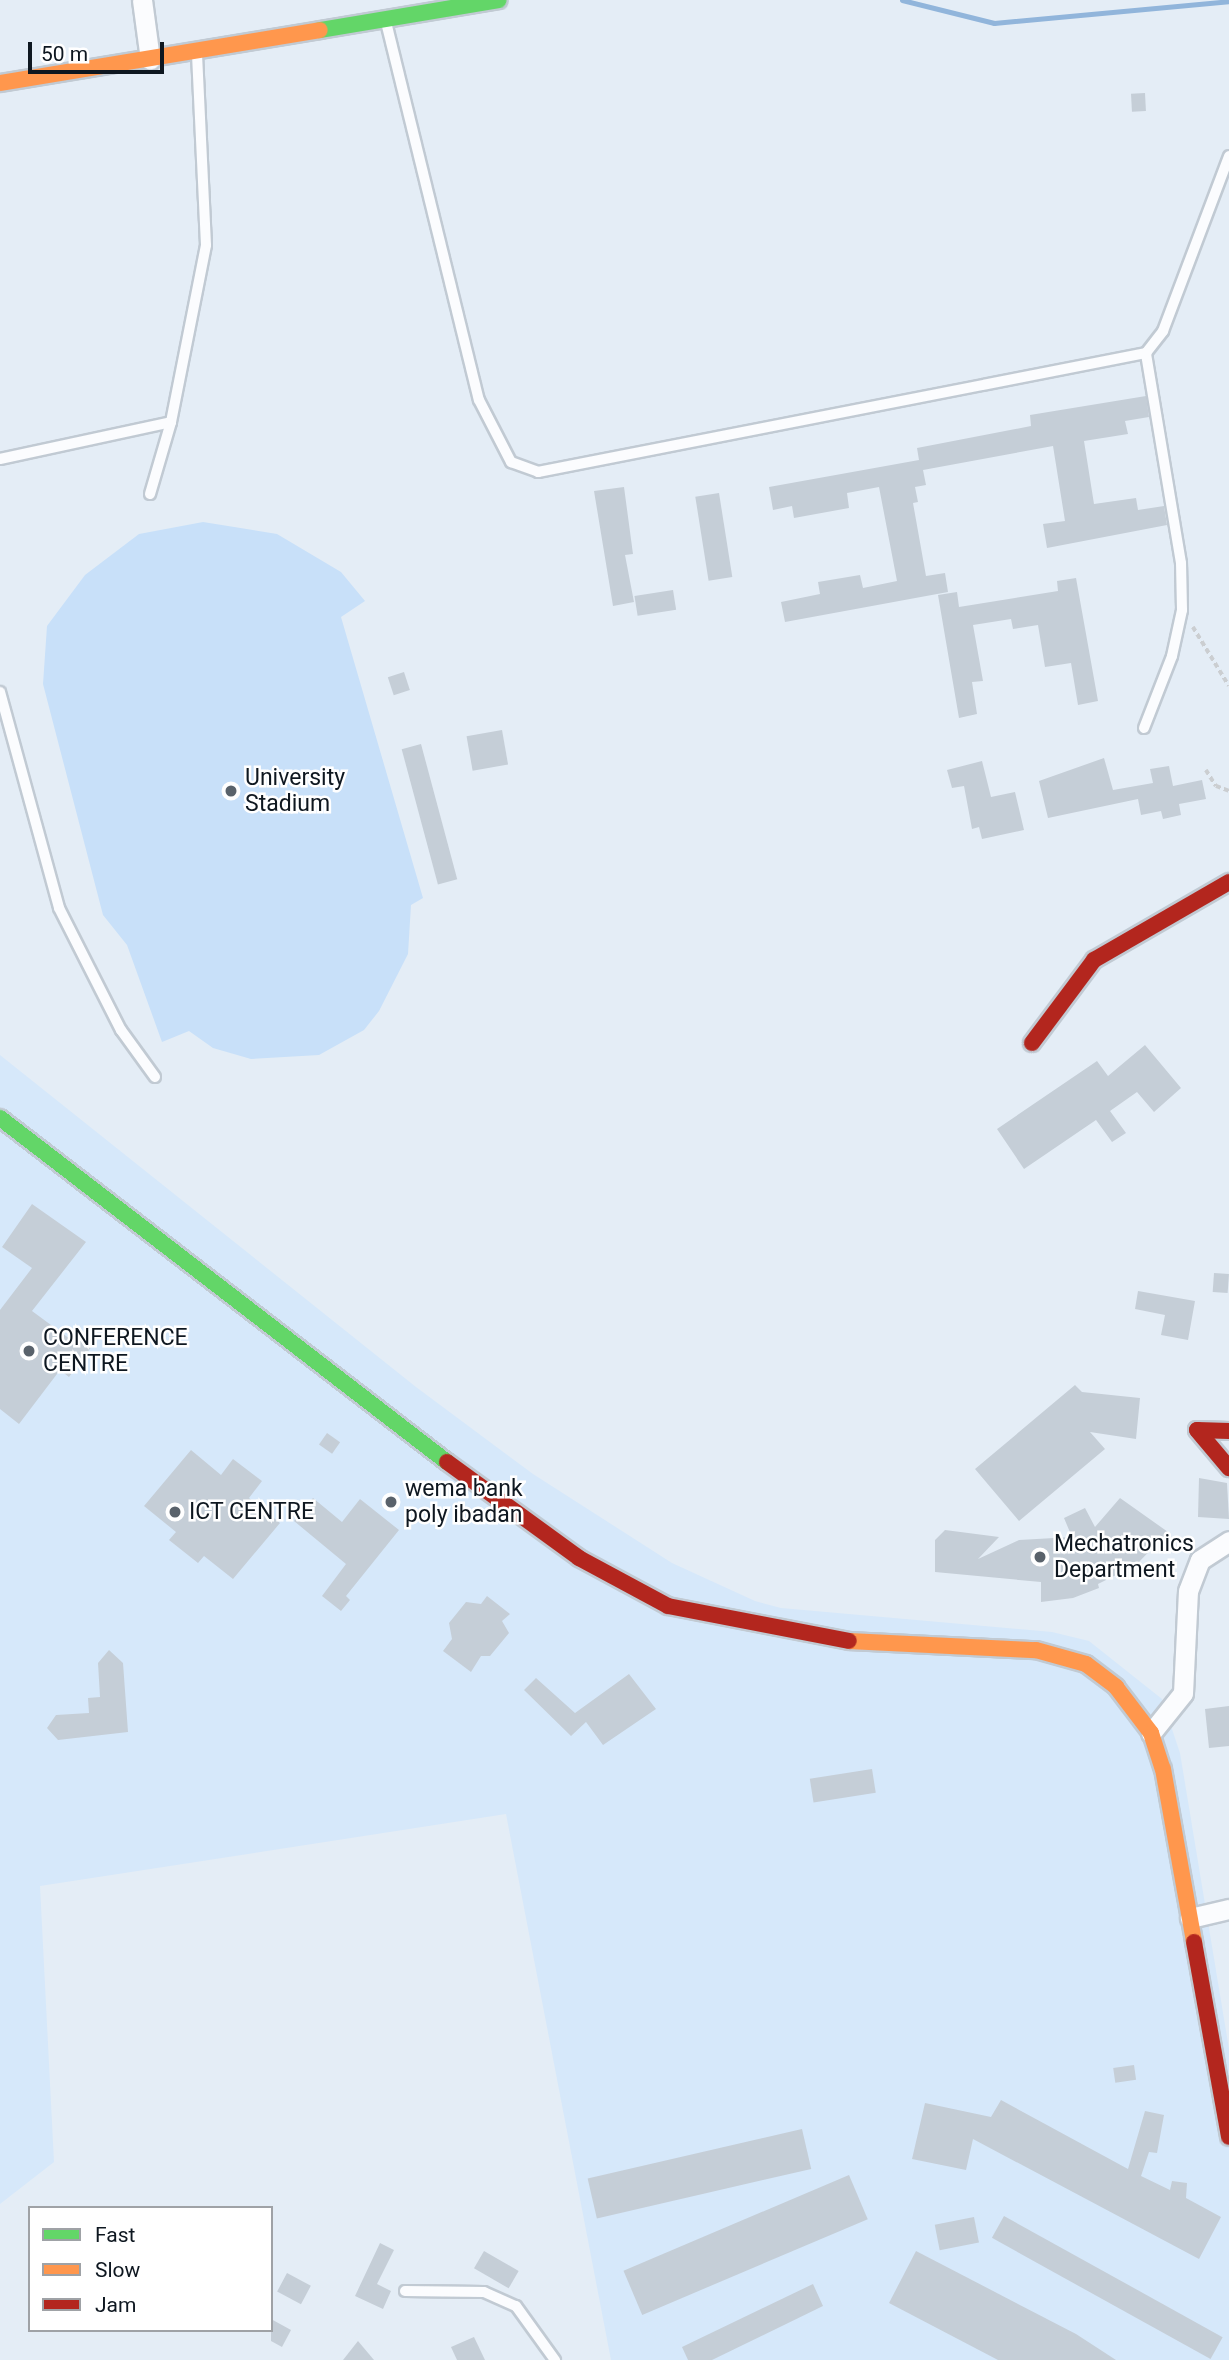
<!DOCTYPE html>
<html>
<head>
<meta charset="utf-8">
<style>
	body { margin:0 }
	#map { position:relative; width:1229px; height:2360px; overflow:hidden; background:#e4edf6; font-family:Roboto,sans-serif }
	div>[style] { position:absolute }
	.built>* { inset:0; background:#d6e8fa }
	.green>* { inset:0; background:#c8e0f9 }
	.stream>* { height:5px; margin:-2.5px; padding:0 2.5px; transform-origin:2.5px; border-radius:2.5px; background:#91b5db }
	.building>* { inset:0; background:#c5ced7; transform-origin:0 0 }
	.path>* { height:3.5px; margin-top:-1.75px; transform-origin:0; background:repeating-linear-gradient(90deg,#cbced1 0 5px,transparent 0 8.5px) }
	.roads { filter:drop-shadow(2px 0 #c1cad3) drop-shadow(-2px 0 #c1cad3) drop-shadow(0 2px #c1cad3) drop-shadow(0 -2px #c1cad3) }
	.lane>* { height:10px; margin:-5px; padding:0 5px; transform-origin:5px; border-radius:5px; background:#fbfcfe }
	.street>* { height:19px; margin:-9.5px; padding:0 9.5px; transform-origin:9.5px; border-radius:9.5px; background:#fbfcfe }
	.fast>* { height:16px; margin:-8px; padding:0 8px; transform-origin:8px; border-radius:8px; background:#63d668 }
	.slow>* { height:16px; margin:-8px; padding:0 8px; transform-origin:8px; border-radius:8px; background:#ff974d }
	.jam>* { height:16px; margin:-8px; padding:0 8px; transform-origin:8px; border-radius:8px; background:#b3261e }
	.dots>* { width:19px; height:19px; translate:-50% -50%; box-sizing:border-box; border:4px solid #fff; border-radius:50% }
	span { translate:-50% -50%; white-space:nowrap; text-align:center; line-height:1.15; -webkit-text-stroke:5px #fff; paint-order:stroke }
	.poi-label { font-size:23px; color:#0e1720 }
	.left { translate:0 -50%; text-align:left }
	.legend { position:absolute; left:28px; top:2206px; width:245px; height:126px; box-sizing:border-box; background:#fff; border:2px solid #9fa2a6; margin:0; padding:9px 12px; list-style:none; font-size:21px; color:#0e1720 }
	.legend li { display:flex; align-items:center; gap:14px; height:35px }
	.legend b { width:35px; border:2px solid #9fa2a6 }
	.scale { position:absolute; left:28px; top:42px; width:136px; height:32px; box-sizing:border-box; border:4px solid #0e1720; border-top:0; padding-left:9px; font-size:21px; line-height:24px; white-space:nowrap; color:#0e1720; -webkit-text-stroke:5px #fff; paint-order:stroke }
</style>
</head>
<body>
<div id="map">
	<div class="built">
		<i style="clip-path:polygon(0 1055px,416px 1387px,533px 1474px,672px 1563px,755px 1601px,781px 1608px,1052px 1632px,1089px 1641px,1162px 1699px,1180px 1753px,1229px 2049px,1229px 2360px,611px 2360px,506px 1814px,40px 1886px,54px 2162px,0 2204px)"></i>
	</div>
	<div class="green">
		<i style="clip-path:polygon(203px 522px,277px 534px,341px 572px,365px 601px,341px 617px,423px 898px,411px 905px,408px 954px,379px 1011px,364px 1030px,319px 1055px,251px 1059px,213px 1048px,189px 1031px,162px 1042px,127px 945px,103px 915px,43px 684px,47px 626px,85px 575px,139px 534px)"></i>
	</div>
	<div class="stream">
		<i style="left:902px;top:0;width:95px;rotate:14deg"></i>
		<i style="left:994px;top:23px;width:236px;rotate:-5.3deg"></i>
	</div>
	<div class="building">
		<i style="left:1145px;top:93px;width:18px;height:14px;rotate:87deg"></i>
		<i style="clip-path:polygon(1146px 396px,1149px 417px,1125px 421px,1128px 434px,1084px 441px,1094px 504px,1136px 498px,1138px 510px,1164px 506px,1167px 525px,1047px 548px,1043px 524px,1065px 521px,1053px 446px,923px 470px,926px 485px,915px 487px,918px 502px,913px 503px,926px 576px,945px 573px,948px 592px,785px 622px,781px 602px,820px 594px,818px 582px,860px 575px,863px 588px,897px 581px,879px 487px,847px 493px,849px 508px,794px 518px,792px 506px,773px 510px,769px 487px,919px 460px,917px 448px,1031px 426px,1030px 415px)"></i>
		<i style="clip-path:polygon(624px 487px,633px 554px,625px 555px,634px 602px,613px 606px,594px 491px)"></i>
		<i style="left:719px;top:493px;width:85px;height:24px;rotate:81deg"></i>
		<i style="clip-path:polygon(1076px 578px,1098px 701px,1078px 705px,1071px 663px,1045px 667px,1038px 625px,1013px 629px,1011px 619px,973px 625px,983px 681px,972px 682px,977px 714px,959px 718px,938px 595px,957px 592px,959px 607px,1058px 591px,1057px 581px)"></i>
		<i style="left:673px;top:590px;width:20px;height:39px;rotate:81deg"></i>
		<i style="left:404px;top:672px;width:19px;height:17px;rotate:72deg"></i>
		<i style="left:502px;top:730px;width:35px;height:36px;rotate:80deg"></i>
		<i style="left:421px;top:744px;width:140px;height:20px;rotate:75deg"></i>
		<i style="clip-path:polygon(1104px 758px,1113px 790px,1153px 783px,1150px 769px,1169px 766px,1173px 786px,1202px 780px,1206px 799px,1179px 804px,1181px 815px,1163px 819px,1161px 811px,1141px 815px,1138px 799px,1048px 818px,1039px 781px)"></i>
		<i style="clip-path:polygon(982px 761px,991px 797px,1015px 792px,1024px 830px,982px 839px,979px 827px,972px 829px,964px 786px,952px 788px,947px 770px)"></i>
		<i style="clip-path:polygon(1145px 1045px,1181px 1088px,1154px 1112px,1137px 1092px,1110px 1111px,1126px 1133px,1112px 1142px,1096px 1120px,1024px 1169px,997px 1129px,1097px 1061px,1108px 1076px)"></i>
		<i style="clip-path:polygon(32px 1204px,86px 1242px,32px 1311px,70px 1339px,77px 1330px,95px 1342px,69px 1377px,60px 1370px,19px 1424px,0 1409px,0 1310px,32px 1268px,2px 1247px)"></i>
		<i style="left:1214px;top:1273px;width:15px;height:19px;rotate:4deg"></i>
		<i style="clip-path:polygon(1138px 1291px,1195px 1301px,1188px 1340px,1161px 1335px,1165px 1315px,1135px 1309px)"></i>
		<i style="clip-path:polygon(1075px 1385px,1082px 1392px,1140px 1398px,1136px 1439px,1090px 1432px,1105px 1449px,1019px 1521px,975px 1469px)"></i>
		<i style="left:327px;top:1433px;width:16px;height:14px;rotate:35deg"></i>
		<i style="clip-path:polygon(191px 1450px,221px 1475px,233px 1459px,262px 1481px,249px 1498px,280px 1523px,233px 1579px,204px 1556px,198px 1563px,169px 1540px,176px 1532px,144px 1506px)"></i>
		<i style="clip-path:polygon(1199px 1478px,1227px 1483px,1229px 1519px,1198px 1517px)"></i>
		<i style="clip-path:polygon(313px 1498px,342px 1522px,360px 1499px,399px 1530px,346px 1596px,350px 1600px,341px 1611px,322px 1596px,346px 1564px,294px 1521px)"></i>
		<i style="clip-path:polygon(1120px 1498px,1168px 1532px,1136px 1565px,1098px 1584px,1099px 1588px,1073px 1598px,1041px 1602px,1041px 1582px,935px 1572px,935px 1540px,945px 1530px,999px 1537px,978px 1559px,1019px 1540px,1072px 1537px,1064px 1518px,1085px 1508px,1095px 1527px)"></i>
		<i style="clip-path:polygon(487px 1596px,510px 1614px,502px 1621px,509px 1633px,490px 1656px,481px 1656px,471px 1672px,443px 1651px,452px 1639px,449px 1623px,466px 1602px,481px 1604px)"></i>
		<i style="clip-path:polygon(109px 1650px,123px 1663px,128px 1732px,58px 1740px,47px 1728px,56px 1715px,89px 1713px,88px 1698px,100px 1697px,98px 1663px)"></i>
		<i style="clip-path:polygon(629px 1674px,656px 1709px,603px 1745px,586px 1722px,571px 1736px,524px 1690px,536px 1678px,575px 1713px)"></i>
		<i style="clip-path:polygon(1229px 1706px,1229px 1746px,1209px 1748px,1205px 1709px)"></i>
		<i style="left:872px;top:1769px;width:24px;height:63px;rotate:81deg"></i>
		<i style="left:1134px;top:2065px;width:15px;height:21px;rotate:82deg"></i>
		<i style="clip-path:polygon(1001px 2100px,1128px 2169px,1145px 2111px,1164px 2115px,1157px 2153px,1149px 2152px,1141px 2176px,1170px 2190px,1172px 2181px,1187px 2183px,1186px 2198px,1221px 2217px,1199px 2259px,973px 2139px,966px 2170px,912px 2159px,925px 2103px,991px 2117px)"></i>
		<i style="left:802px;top:2129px;width:41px;height:220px;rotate:77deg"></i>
		<i style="left:849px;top:2175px;width:48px;height:245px;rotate:67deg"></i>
		<i style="left:1004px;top:2216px;width:250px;height:25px;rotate:29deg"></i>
		<i style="left:974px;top:2217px;width:26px;height:40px;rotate:79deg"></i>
		<i style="clip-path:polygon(380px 2243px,394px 2250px,377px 2284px,391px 2291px,383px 2309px,355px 2296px)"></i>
		<i style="left:484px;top:2251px;width:40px;height:20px;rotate:30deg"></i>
		<i style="clip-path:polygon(916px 2251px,1076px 2334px,1116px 2360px,998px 2360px,889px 2303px)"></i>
		<i style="left:287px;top:2273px;width:27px;height:21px;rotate:28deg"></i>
		<i style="clip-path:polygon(813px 2284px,823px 2306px,712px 2360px,688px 2360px,682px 2347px)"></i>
		<i style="clip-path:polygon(271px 2319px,291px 2330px,282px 2347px,271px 2341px)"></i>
		<i style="clip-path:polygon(474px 2337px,485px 2360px,457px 2360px,451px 2347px)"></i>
		<i style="clip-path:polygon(358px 2341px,374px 2360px,343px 2360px)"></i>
	</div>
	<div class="path">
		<i style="left:1193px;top:627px;width:69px;rotate:58.6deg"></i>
		<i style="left:1206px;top:770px;width:19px;rotate:58deg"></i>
		<i style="left:1216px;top:786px;width:14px;rotate:21deg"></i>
	</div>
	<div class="roads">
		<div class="lane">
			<i style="left:386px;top:22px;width:389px;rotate:76.2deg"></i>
			<i style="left:479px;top:400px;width:70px;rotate:62.7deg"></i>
			<i style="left:511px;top:462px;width:29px;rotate:20deg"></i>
			<i style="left:538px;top:472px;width:620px;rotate:-11.07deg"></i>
			<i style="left:1146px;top:353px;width:28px;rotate:-52deg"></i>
			<i style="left:1163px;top:331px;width:187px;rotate:-69.3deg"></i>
			<i style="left:0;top:459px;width:175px;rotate:-12.2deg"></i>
			<i style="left:150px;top:494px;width:75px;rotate:-73.7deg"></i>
			<i style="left:171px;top:422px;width:180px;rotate:-78.8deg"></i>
			<i style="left:206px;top:245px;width:194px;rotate:-92.7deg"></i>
			<i style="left:0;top:692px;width:224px;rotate:74.7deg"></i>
			<i style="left:59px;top:908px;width:137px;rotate:63.1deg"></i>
			<i style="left:121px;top:1030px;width:58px;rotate:54.1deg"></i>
			<i style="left:1144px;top:728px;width:77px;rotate:-68.7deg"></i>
			<i style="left:1172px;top:656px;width:47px;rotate:-77.7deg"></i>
			<i style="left:1182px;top:610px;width:47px;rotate:-91.2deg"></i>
			<i style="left:1181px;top:563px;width:213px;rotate:-99.5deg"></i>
			<i style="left:405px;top:2291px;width:79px;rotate:0.7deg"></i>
			<i style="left:484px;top:2292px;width:35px;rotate:24deg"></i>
			<i style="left:516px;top:2306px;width:67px;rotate:54.2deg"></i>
		</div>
		<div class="street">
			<i style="left:142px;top:0;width:60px;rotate:82.3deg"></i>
			<i style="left:1151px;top:1733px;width:51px;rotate:-51.3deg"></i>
			<i style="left:1183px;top:1693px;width:102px;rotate:-87.2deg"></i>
			<i style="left:1188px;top:1591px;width:33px;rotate:-69deg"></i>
			<i style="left:1200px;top:1560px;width:35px;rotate:-33deg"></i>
			<i style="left:1190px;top:1918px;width:40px;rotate:-13deg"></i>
		</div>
		<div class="fast">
			<i style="left:320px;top:30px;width:181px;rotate:-9.5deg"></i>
			<i style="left:0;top:1118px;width:564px;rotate:37.58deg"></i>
		</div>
		<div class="slow">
			<i style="left:0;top:83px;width:324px;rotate:-9.4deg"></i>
			<i style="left:849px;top:1641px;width:187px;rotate:2.8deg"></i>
			<i style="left:1036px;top:1650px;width:52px;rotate:15.6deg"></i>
			<i style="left:1086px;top:1664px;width:38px;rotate:37deg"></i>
			<i style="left:1116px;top:1687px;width:58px;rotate:52.7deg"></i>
			<i style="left:1151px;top:1733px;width:38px;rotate:72deg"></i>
			<i style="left:1163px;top:1769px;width:176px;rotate:79.8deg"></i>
		</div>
		<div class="jam">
			<i style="left:1032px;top:1043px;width:104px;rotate:-53.2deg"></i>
			<i style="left:1094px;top:960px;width:156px;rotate:-30deg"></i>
			<i style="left:1229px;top:1431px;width:32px;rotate:-178deg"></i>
			<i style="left:1197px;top:1430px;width:50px;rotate:49.9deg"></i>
			<i style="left:447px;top:1462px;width:163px;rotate:36deg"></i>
			<i style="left:579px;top:1558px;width:101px;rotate:28.3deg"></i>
			<i style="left:668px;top:1606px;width:184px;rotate:10.9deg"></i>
			<i style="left:1194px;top:1942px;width:198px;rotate:79.8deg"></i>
		</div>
	</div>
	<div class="dots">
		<i style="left:231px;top:791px;background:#59626b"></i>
		<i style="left:29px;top:1351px;background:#59626b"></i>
		<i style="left:391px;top:1502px;background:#59626b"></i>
		<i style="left:175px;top:1512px;background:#59626b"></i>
		<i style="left:1040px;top:1557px;background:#59626b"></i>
	</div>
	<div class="poi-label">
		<span class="left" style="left:245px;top:791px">University<br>Stadium</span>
		<span class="left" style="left:43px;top:1351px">CONFERENCE<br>CENTRE</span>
		<span class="left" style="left:405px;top:1502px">wema bank<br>poly ibadan</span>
		<span class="left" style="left:189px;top:1512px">ICT CENTRE</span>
		<span class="left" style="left:1054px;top:1557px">Mechatronics<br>Department</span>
	</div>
	<ul class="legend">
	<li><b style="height:9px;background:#63d668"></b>Fast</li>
	<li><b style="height:9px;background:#ff974d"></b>Slow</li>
	<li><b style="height:9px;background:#b3261e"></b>Jam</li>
	</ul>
	<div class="scale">50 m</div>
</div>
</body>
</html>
